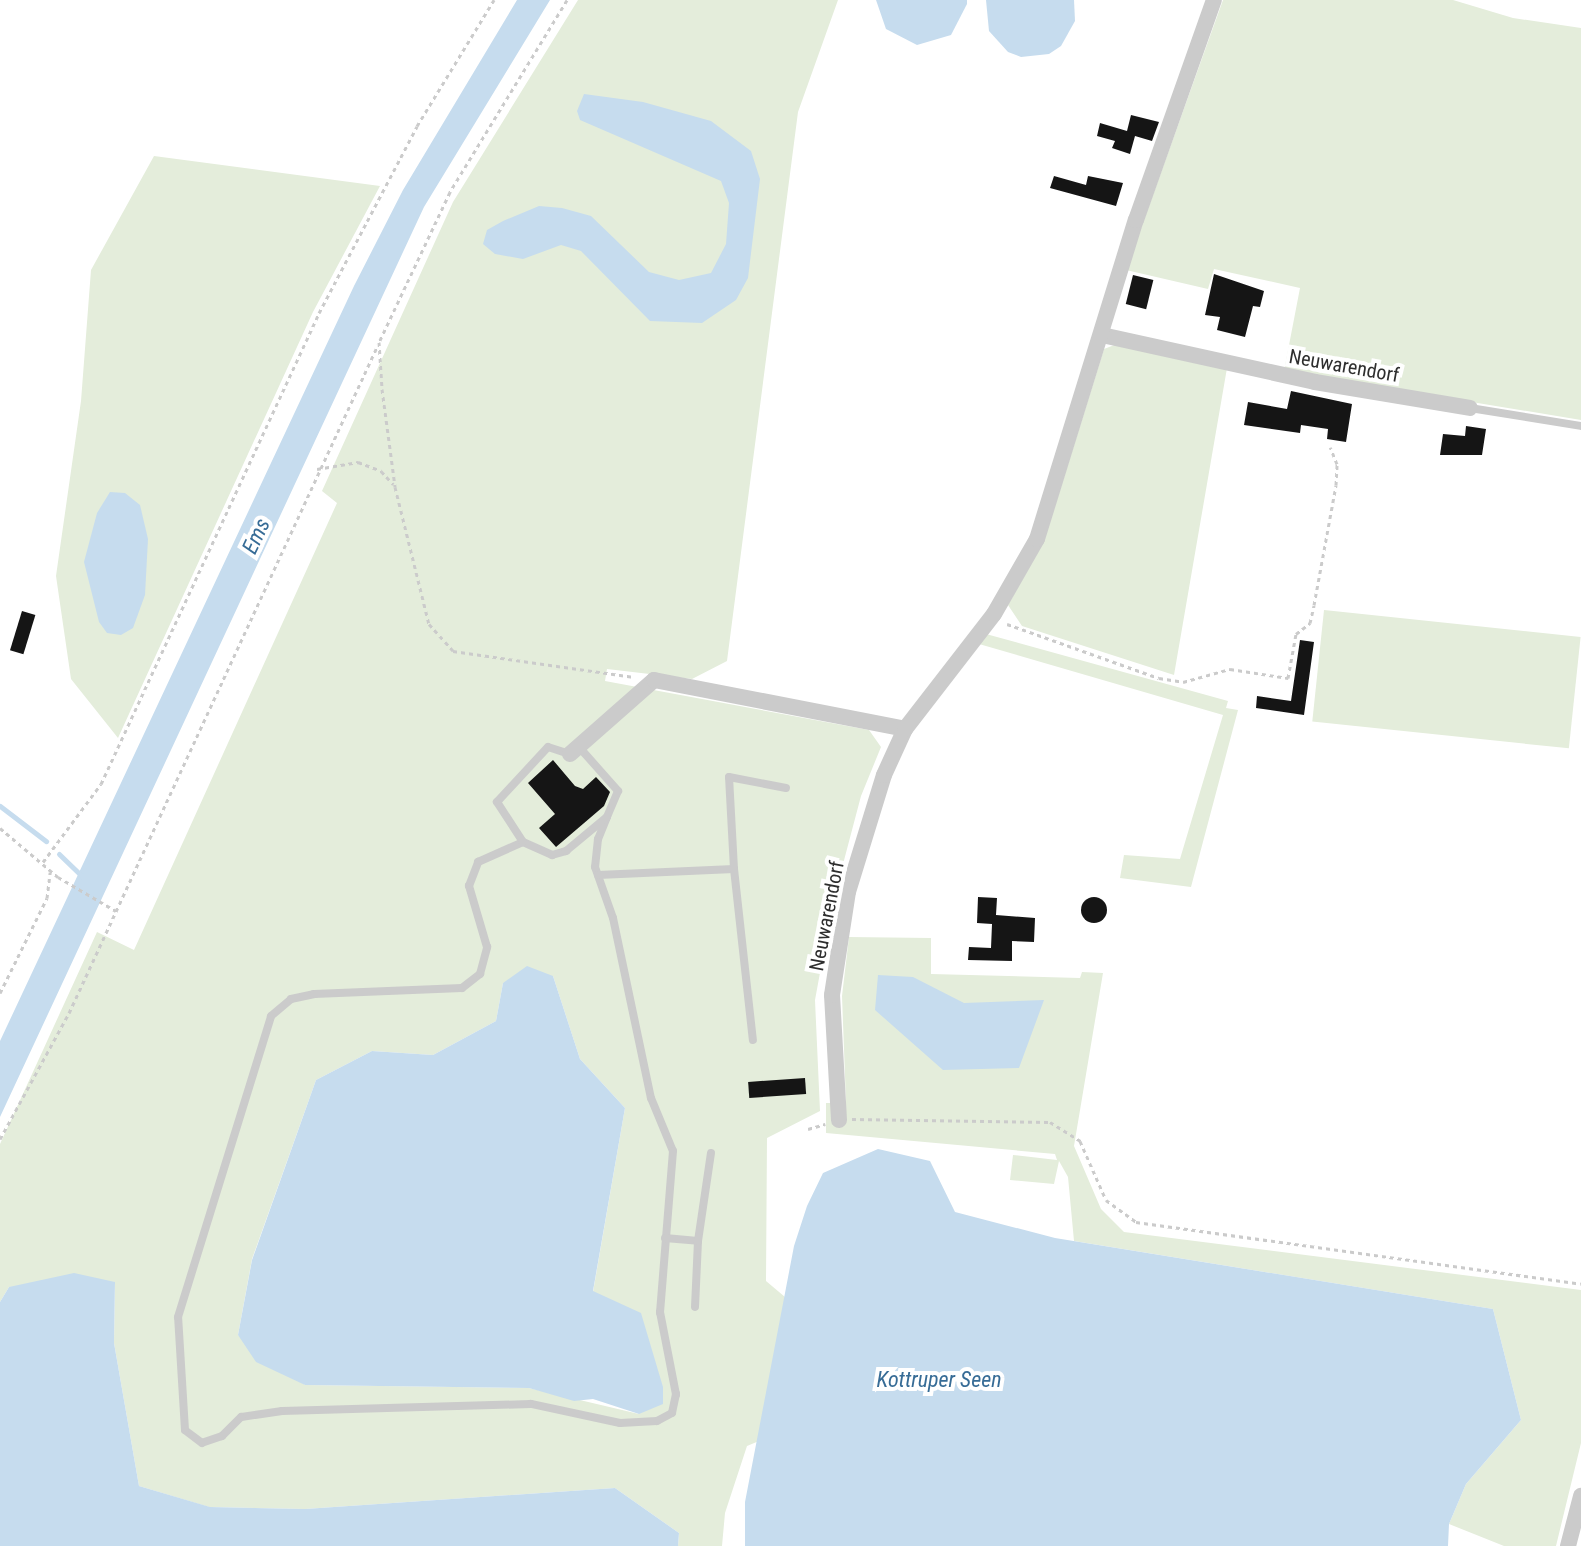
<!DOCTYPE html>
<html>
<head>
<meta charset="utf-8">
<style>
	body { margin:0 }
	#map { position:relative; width:1581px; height:1546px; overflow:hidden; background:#fff; font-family:"Roboto Condensed",sans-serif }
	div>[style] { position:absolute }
	.green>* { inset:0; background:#e4eddb; transform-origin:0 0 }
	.water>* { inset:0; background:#c6dcee }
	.stream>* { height:5px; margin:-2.5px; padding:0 2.5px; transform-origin:2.5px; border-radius:2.5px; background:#c6dcee }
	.building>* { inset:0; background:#151515; transform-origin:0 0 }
	.round { border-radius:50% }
	.path>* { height:3px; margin-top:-1.5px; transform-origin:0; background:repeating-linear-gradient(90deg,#cbcbcb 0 4px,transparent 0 8px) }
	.lane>* { height:8px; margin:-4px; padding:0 4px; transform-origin:4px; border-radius:4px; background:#cbcbcb }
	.street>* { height:16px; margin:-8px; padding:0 8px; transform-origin:8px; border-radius:8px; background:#cbcbcb }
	span { translate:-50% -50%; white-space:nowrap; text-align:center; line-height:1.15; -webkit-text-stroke:8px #fff; paint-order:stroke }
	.street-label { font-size:20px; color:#2e2e2e }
	.water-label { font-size:22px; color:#376c96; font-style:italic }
</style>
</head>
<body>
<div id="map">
	<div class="green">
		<i style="clip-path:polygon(evenodd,578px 0,838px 0,798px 112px,727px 661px,692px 679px,607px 669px,605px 681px,869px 730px,881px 747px,861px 796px,833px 902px,815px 1000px,820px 1111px,767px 1138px,766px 1281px,785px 1297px,759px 1441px,747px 1446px,725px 1513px,722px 1546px,678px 1546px,679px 1533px,615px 1488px,305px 1509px,209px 1507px,139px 1486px,114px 1343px,115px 1283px,9px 1287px,0 1302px,0 1144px,97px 932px,134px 950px,337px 503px,322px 491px,453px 202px,578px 0,553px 976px,580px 1059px,625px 1108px,593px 1292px,639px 1414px,529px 1388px,305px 1385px,238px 1335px,252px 1259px,316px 1080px,372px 1051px,433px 1055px,496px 1021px,503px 983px,553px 976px)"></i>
		<i style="clip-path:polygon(1223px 0,1453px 0,1513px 18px,1581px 28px,1581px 420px,1284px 371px,1300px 288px,1214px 269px,1208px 289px,1126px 270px)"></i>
		<i style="clip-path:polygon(154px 156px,380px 186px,313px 312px,118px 738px,71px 679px,56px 576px,81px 401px,91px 270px)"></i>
		<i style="clip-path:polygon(1117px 344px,1227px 368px,1174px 675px,1022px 626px,1008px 605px,1044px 541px,1104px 349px)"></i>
		<i style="left:1324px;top:610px;width:258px;height:112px;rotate:6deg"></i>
		<i style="clip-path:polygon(986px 634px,1228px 701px,1226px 708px,1238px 710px,1191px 887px,1120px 878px,1124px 855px,1180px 859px,1223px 715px,979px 644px)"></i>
		<i style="clip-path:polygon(849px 937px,931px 938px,931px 974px,1080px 978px,1082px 972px,1103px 973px,1074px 1146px,1101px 1209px,1124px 1232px,1581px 1290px,1581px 1443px,1556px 1546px,1504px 1546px,1449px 1524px,1466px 1484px,1521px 1420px,1493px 1309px,1074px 1241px,1068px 1177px,1059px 1161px,1054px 1184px,1010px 1180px,1013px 1155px,1057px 1160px,1055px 1154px,826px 1133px,826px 1103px,846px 1103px,842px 996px)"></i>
	</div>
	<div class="water">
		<i style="clip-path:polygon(517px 0,550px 0,424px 207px,0 1117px,0 1041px,354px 286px,403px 190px)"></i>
		<i style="clip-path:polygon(876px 0,967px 0,967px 4px,951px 35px,917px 45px,886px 29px)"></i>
		<i style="clip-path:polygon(986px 0,1074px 0,1075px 21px,1061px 46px,1049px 54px,1021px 57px,1008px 52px,989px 31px)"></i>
		<i style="clip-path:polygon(584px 94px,643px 102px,711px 121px,751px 151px,760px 179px,748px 278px,736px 300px,702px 323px,650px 321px,581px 251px,561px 245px,523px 259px,495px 254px,483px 244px,487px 230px,503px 221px,539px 206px,562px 208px,591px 216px,649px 272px,679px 280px,711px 273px,726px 244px,729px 203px,721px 181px,580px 120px,577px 111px)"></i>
		<i style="clip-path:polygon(110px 492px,125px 493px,140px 505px,148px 539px,145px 595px,133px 628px,121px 635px,107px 633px,99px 622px,84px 562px,97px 513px)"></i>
		<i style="clip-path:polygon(527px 966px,553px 976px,580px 1059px,625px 1108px,593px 1291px,641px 1313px,663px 1387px,663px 1404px,639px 1414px,593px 1399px,574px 1401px,529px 1388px,305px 1385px,256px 1362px,238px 1335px,252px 1260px,316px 1080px,372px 1051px,433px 1055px,496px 1021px,503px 983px)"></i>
		<i style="clip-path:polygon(878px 975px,913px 977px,964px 1003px,1044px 1000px,1019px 1068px,943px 1070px,875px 1010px)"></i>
		<i style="clip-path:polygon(878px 1149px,930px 1161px,955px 1212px,1055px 1238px,1493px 1309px,1521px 1420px,1466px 1484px,1449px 1524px,1448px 1546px,745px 1546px,745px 1502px,794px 1246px,807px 1206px,823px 1173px)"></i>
		<i style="clip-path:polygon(74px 1273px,115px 1282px,114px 1343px,139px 1486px,210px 1507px,305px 1509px,615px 1488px,679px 1533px,678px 1546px,0 1546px,0 1302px,9px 1287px)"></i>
	</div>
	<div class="stream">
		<i style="left:0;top:806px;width:58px;rotate:37.3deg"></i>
		<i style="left:59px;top:854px;width:32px;rotate:44deg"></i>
	</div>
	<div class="building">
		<i style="clip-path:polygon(1131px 115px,1159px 122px,1152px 141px,1135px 136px,1130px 154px,1112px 148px,1115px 141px,1097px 136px,1100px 123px,1127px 131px)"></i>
		<i style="clip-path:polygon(1054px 176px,1086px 185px,1088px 176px,1123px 183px,1116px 206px,1050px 188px)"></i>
		<i style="clip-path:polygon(1214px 274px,1264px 291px,1260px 307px,1253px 306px,1245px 337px,1217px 330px,1220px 317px,1205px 315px)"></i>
		<i style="left:1133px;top:275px;width:21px;height:30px;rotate:14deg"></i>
		<i style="clip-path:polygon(1291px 391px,1352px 404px,1346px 442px,1327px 439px,1328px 429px,1301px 425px,1300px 433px,1244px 425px,1248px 402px,1287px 409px)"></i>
		<i style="clip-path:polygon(1466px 426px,1486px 429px,1482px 455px,1440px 455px,1443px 434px,1465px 436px)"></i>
		<i style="left:22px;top:611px;width:14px;height:41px;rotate:17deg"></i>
		<i style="clip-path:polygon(1300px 640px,1314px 642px,1304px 715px,1256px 708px,1257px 696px,1291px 701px)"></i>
		<i style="clip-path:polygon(553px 760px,575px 786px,583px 789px,596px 777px,610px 792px,604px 806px,556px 847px,539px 828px,555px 814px,528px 783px)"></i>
		<i style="clip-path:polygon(978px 897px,997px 898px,996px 915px,1035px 918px,1034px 942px,1012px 941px,1012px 961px,968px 960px,969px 947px,991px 948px,992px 924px,977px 923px)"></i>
		<i class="round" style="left:1081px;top:897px;width:26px;height:26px"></i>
		<i style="left:805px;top:1078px;width:16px;height:57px;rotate:86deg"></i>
	</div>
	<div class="path">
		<i style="left:567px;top:0;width:225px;rotate:121.4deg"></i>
		<i style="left:450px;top:192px;width:166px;rotate:115.3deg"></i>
		<i style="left:379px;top:342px;width:47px;rotate:86.3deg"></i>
		<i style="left:382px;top:389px;width:99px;rotate:82.4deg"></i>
		<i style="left:395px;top:487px;width:141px;rotate:76.1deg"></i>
		<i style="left:429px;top:624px;width:36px;rotate:48deg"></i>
		<i style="left:453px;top:651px;width:183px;rotate:8.2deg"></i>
		<i style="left:317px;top:469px;width:42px;rotate:-9.7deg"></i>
		<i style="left:358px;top:462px;width:25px;rotate:21deg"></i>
		<i style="left:381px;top:471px;width:18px;rotate:47deg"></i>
		<i style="left:1007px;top:624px;width:161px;rotate:19.6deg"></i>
		<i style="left:1159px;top:678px;width:24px;rotate:9deg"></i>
		<i style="left:1183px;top:682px;width:49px;rotate:-15.5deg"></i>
		<i style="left:1230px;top:669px;width:59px;rotate:8.8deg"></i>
		<i style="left:1288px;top:678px;width:45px;rotate:-79.7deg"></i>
		<i style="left:1296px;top:634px;width:18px;rotate:-38deg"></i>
		<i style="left:1310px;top:623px;width:18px;rotate:-77deg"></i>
		<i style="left:1314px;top:605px;width:122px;rotate:-79.6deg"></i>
		<i style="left:1336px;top:485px;width:21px;rotate:-87deg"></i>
		<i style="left:1337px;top:464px;width:18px;rotate:-112deg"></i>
		<i style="left:0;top:828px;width:76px;rotate:40.2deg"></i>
		<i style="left:58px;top:877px;width:67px;rotate:30.4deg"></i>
		<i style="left:43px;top:862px;width:97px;rotate:-53.4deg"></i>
		<i style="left:101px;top:784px;width:519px;rotate:-65.16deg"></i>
		<i style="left:319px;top:313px;width:211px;rotate:-62.3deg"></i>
		<i style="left:417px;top:126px;width:148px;rotate:-58.6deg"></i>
		<i style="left:0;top:993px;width:106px;rotate:-63.7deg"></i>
		<i style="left:47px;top:898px;width:26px;rotate:-83deg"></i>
		<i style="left:852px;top:1119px;width:198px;rotate:0.9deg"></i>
		<i style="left:1050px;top:1122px;width:36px;rotate:32deg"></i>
		<i style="left:1080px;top:1141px;width:64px;rotate:66.2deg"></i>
		<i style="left:1106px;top:1200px;width:37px;rotate:36deg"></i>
		<i style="left:1136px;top:1222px;width:449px;rotate:7.9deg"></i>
		<i style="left:808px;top:1129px;width:18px;rotate:-16deg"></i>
		<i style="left:0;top:1139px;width:144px;rotate:-61.3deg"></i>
		<i style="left:69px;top:1013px;width:736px;rotate:-65.18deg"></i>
	</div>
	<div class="lane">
		<i style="left:1470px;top:408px;width:112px;rotate:9.2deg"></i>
		<i style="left:579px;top:747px;width:59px;rotate:48.4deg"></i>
		<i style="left:618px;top:791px;width:28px;rotate:113deg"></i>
		<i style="left:607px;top:817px;width:24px;rotate:112deg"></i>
		<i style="left:598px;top:839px;width:28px;rotate:96deg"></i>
		<i style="left:595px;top:867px;width:54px;rotate:70.6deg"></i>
		<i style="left:613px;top:918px;width:184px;rotate:78.1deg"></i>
		<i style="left:651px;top:1098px;width:57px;rotate:67.5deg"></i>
		<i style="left:673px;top:1151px;width:162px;rotate:94.6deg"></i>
		<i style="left:660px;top:1312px;width:84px;rotate:79deg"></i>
		<i style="left:676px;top:1394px;width:19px;rotate:102deg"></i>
		<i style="left:672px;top:1413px;width:17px;rotate:152deg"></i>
		<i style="left:657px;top:1421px;width:37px;rotate:177deg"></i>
		<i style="left:620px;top:1423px;width:91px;rotate:-167.9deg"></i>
		<i style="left:531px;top:1404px;width:249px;rotate:178.4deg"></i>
		<i style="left:282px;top:1411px;width:41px;rotate:171.7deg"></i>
		<i style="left:241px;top:1417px;width:27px;rotate:135deg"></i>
		<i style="left:222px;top:1436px;width:21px;rotate:161deg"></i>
		<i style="left:202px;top:1443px;width:21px;rotate:-143deg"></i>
		<i style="left:185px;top:1430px;width:113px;rotate:-93.5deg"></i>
		<i style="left:178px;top:1317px;width:315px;rotate:-72.8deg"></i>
		<i style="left:271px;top:1016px;width:26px;rotate:-40deg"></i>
		<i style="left:291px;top:999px;width:24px;rotate:-12deg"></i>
		<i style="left:314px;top:994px;width:148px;rotate:-2.3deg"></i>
		<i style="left:462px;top:988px;width:23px;rotate:-38deg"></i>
		<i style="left:480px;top:974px;width:28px;rotate:-75deg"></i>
		<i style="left:487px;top:947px;width:64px;rotate:-106.4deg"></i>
		<i style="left:469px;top:886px;width:26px;rotate:-69deg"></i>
		<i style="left:478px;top:862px;width:49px;rotate:-24deg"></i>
		<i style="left:523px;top:842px;width:32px;rotate:24deg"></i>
		<i style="left:552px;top:855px;width:15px;rotate:-16deg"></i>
		<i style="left:566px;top:851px;width:53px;rotate:-39.7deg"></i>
		<i style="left:523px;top:842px;width:48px;rotate:-123deg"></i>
		<i style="left:497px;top:802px;width:75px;rotate:-47.2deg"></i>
		<i style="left:548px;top:747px;width:23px;rotate:18deg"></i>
		<i style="left:734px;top:869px;width:92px;rotate:-93.1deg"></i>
		<i style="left:729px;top:777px;width:58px;rotate:10.9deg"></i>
		<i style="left:598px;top:875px;width:136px;rotate:-2.5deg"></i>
		<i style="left:734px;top:869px;width:172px;rotate:83.7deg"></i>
		<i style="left:665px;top:1238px;width:33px;rotate:5deg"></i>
		<i style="left:698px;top:1241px;width:66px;rotate:92.6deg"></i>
		<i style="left:698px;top:1241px;width:89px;rotate:-81.6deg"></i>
	</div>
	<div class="street">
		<i style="left:1102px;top:335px;width:218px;rotate:12.4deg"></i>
		<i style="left:1315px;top:382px;width:157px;rotate:9.5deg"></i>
		<i style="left:570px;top:754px;width:112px;rotate:-41.4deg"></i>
		<i style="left:654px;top:680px;width:256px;rotate:11deg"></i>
		<i style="left:839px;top:1120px;width:125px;rotate:-93.2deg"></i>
		<i style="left:832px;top:995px;width:104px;rotate:-81.2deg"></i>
		<i style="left:848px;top:892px;width:122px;rotate:-72.9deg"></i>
		<i style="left:884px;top:775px;width:51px;rotate:-65.5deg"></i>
		<i style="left:905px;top:729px;width:145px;rotate:-52.3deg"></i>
		<i style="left:994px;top:614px;width:86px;rotate:-60.2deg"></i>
		<i style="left:1037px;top:539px;width:334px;rotate:-72.8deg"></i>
		<i style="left:1136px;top:220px;width:233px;rotate:-70.5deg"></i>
		<i style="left:1568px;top:1546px;width:52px;rotate:-75.4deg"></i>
	</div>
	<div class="street-label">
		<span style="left:1344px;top:366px;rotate:10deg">Neuwarendorf</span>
		<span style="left:827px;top:916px;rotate:-79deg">Neuwarendorf</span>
	</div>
	<div class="water-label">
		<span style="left:256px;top:536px;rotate:-65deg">Ems</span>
		<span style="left:939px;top:1380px">Kottruper Seen</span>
	</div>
</div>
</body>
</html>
